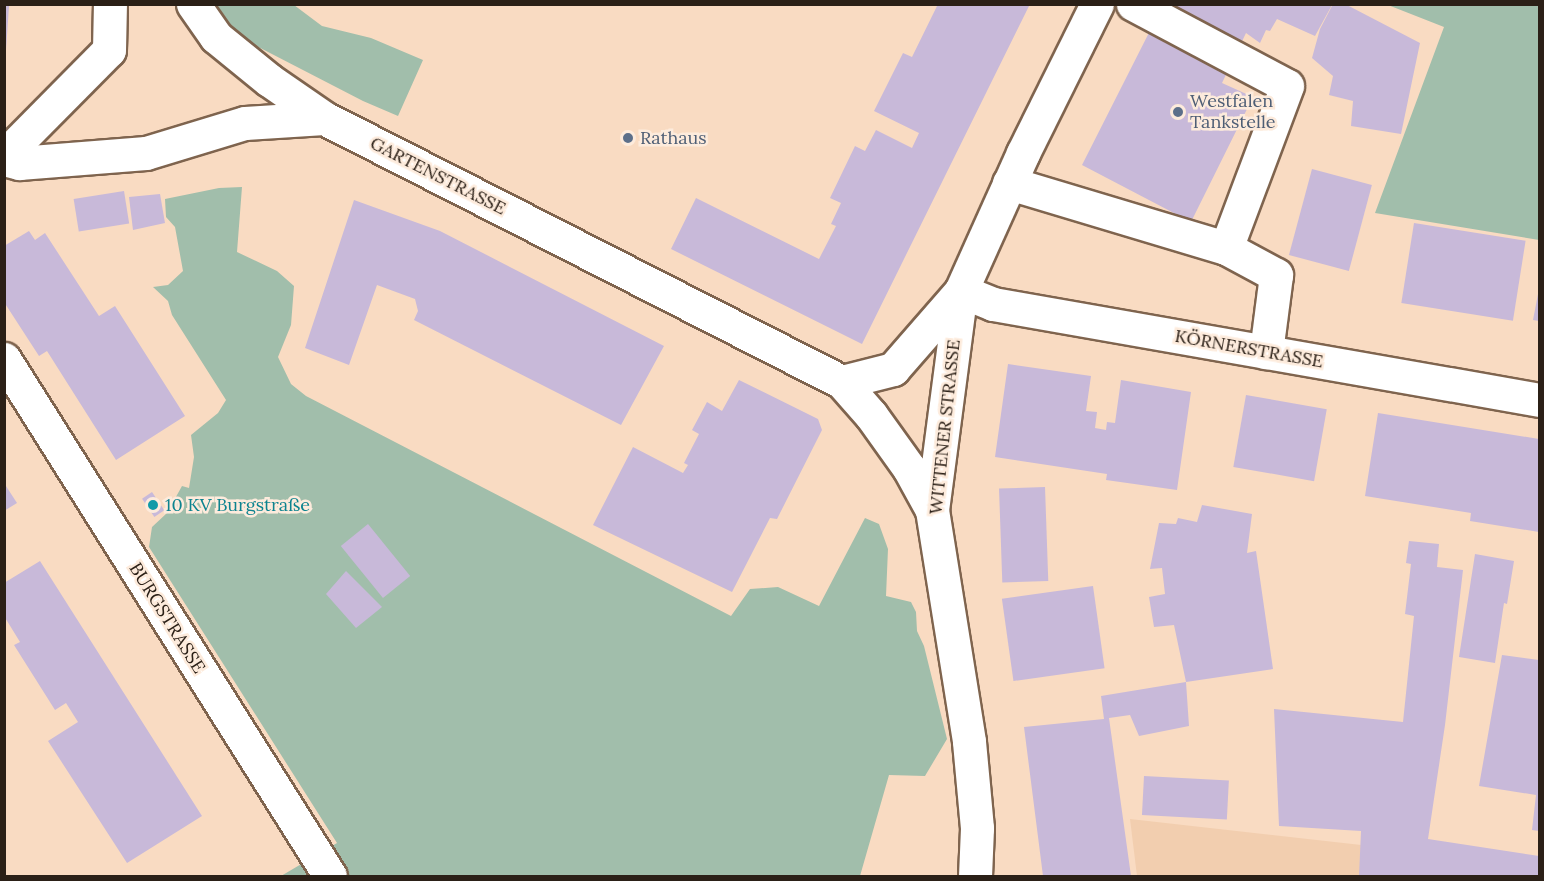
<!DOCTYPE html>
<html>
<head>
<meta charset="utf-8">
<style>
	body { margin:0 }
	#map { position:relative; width:1544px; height:881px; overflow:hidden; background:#f9dbc2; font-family:Lora,serif }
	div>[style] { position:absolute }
	.built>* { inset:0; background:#f2ceaf }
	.green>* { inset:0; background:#a1beab }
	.building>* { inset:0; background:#c8b9d9; transform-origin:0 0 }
	.roads { filter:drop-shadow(2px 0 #7f644e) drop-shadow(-2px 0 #7f644e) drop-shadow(0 2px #7f644e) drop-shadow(0 -2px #7f644e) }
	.minor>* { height:33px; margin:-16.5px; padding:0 16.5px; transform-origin:16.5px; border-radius:16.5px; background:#fff }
	.major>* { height:33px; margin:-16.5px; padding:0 16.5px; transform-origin:16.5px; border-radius:16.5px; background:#fff }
	.dots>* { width:16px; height:16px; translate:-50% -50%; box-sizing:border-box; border:3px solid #fdebdc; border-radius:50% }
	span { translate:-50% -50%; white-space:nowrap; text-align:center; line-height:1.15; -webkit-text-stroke:5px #fdebdc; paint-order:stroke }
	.service-label { font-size:18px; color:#4e5e75 }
	.left { translate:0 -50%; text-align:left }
	.street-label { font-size:18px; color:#2b2017 }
	.culture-label { font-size:18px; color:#0d838f }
	.frame { position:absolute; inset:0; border:6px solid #2b2017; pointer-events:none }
</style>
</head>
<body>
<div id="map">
	<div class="built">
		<i style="clip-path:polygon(1130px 819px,1539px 865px,1539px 876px,1137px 876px)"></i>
	</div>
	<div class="green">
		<i style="clip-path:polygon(217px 5px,294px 5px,322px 26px,371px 38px,423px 60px,398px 116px,363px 101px,239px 37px)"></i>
		<i style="clip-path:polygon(1388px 5px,1539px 5px,1539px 240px,1375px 213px,1444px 27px)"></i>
		<i style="clip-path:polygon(242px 187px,237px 252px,277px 271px,294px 286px,291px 325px,278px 357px,291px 384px,306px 396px,731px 616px,750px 589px,778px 587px,819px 606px,865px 518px,879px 524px,888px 549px,886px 596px,911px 602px,916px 612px,917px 631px,924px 646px,947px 739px,925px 776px,889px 775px,860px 876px,281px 876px,337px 843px,149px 547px,152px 527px,167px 513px,182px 486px,189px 488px,194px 457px,191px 435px,218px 413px,226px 400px,172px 315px,168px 301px,153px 287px,168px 285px,183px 271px,175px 227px,166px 217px,165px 199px,219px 188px)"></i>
	</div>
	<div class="building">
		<i style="clip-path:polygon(4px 4px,9px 6px,6px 50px,4px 49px)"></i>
		<i style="clip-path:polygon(938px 4px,1030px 4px,862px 344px,671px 249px,696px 198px,819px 259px,836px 226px,831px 224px,841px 203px,830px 198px,855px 146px,865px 151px,876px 130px,912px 148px,919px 133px,874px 111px,903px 53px,912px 57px)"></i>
		<i style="clip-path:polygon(1333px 4px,1345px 4px,1420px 43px,1401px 134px,1351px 126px,1353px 101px,1329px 95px,1333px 76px,1312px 58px,1320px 29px)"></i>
		<i style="clip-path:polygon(1163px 5px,1332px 5px,1315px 36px,1277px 19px,1270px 31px,1266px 30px,1260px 43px,1246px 33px,1222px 83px,1253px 97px,1191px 222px,1082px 165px)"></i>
		<i style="left:1312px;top:169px;width:62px;height:89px;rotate:15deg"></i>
		<i style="left:124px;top:191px;width:33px;height:51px;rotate:81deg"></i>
		<i style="clip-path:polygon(160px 194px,165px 223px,133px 230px,129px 197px)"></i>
		<i style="clip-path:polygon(354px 200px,440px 231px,664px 346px,621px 425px,414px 320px,418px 311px,415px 299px,377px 285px,349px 365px,305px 348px)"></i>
		<i style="left:1414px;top:223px;width:113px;height:81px;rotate:9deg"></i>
		<i style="clip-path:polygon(29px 231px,35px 240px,45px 233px,99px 316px,115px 306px,185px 416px,116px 460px,47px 351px,39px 356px,4px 302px,4px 246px)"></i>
		<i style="clip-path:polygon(1538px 294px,1539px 294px,1539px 321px,1533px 320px)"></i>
		<i style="clip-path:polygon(1008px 364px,1091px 376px,1086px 411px,1097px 412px,1095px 428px,1106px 430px,1107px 422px,1115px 423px,1121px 380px,1191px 392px,1177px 490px,1106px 480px,1107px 474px,995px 457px)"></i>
		<i style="clip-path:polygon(739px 380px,818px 419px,822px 430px,777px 519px,770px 518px,732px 592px,593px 525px,633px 447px,683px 473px,688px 465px,684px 463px,699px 434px,692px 430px,707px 402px,722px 411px)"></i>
		<i style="left:1246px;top:395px;width:82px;height:73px;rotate:10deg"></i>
		<i style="clip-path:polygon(1378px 413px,1539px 439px,1539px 532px,1470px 521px,1471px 513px,1365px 496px)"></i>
		<i style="clip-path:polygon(4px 483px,17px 503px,4px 511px)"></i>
		<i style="left:1045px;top:487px;width:94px;height:46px;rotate:88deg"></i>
		<i style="left:152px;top:492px;width:22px;height:12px;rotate:56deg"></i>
		<i style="clip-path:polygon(1202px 505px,1252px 514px,1247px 553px,1256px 551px,1273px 669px,1186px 682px,1174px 625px,1154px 627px,1149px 597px,1165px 594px,1162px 568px,1150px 569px,1159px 523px,1176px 524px,1178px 518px,1197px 522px)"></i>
		<i style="left:368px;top:524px;width:67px;height:35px;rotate:51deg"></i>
		<i style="clip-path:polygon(1409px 541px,1439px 544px,1437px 567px,1463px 570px,1445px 725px,1428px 839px,1539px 856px,1539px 876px,1359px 876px,1361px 831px,1279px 826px,1274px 709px,1403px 722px,1414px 616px,1405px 614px,1411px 564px,1406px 563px)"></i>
		<i style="clip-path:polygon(1475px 554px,1514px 561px,1507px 604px,1504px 603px,1495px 663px,1459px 657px)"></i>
		<i style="clip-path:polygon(40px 561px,202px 816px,127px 863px,48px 741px,78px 722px,66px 703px,55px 710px,14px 645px,20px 642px,4px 616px,4px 583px)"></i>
		<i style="clip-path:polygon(346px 571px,382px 607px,356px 628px,326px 594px)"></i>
		<i style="left:1093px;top:586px;width:83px;height:92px;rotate:82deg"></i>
		<i style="clip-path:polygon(1502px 655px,1539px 660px,1539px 831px,1532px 830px,1536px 795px,1479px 786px)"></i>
		<i style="clip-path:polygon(1186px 682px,1189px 726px,1139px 736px,1130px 715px,1109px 718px,1131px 876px,1043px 876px,1024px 727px,1104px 719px,1101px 696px)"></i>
		<i style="left:1144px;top:776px;width:85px;height:39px;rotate:3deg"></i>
	</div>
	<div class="roads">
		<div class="minor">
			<i style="left:1133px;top:4px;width:174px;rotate:28deg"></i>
			<i style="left:1287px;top:86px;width:173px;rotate:110.6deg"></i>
			<i style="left:4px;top:156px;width:149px;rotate:-45.3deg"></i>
			<i style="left:109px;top:50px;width:46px;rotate:-88.8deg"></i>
			<i style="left:4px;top:159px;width:16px;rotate:15deg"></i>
			<i style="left:19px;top:163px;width:127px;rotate:-4.5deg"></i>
			<i style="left:146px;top:153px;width:103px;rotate:-16.9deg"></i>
			<i style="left:245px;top:123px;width:79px;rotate:-3.6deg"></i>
			<i style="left:1009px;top:183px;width:227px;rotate:16.7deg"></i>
			<i style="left:1226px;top:248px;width:57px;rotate:28.4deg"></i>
			<i style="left:1276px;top:275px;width:78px;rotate:97.4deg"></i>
			<i style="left:961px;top:291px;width:35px;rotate:22deg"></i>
			<i style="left:993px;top:304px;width:555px;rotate:9.95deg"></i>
			<i style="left:4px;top:359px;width:611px;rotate:57.77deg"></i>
		</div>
		<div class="major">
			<i style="left:193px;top:4px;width:40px;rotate:55.1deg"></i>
			<i style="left:216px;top:37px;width:68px;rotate:39.1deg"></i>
			<i style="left:269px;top:80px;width:67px;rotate:34.6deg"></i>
			<i style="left:324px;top:118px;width:581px;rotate:27.01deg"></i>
			<i style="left:842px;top:382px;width:44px;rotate:48.7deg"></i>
			<i style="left:871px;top:415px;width:65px;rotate:54.4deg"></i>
			<i style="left:909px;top:468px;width:48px;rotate:61.3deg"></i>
			<i style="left:842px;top:382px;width:53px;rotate:-14.3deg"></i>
			<i style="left:893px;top:369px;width:103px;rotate:-48.9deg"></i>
			<i style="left:975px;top:876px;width:48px;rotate:-87.6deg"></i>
			<i style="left:977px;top:828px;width:87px;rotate:-95.3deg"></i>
			<i style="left:969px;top:741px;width:234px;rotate:-99.1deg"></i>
			<i style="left:932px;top:510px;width:221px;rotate:-82.5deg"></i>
			<i style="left:961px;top:291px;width:151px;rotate:-65.8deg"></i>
			<i style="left:1023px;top:153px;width:166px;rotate:-63.6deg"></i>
		</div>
	</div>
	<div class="dots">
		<i style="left:1178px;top:112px;background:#5c6f8a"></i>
		<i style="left:628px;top:138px;background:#5c6f8a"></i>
		<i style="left:153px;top:505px;background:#0f9aa8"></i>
	</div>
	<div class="service-label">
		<span class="left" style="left:1190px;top:112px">Westfalen<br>Tankstelle</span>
		<span class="left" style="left:640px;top:138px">Rathaus</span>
	</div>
	<div class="street-label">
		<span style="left:438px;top:176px;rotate:27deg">GARTENSTRASSE</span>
		<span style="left:1249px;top:349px;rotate:10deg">KÖRNERSTRASSE</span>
		<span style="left:945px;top:427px;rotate:-84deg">WITTENER STRASSE</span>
		<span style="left:167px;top:618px;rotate:58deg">BURGSTRASSE</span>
	</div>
	<div class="culture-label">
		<span class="left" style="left:165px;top:505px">10 KV Burgstraße</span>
	</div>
	<div class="frame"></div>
</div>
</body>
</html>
